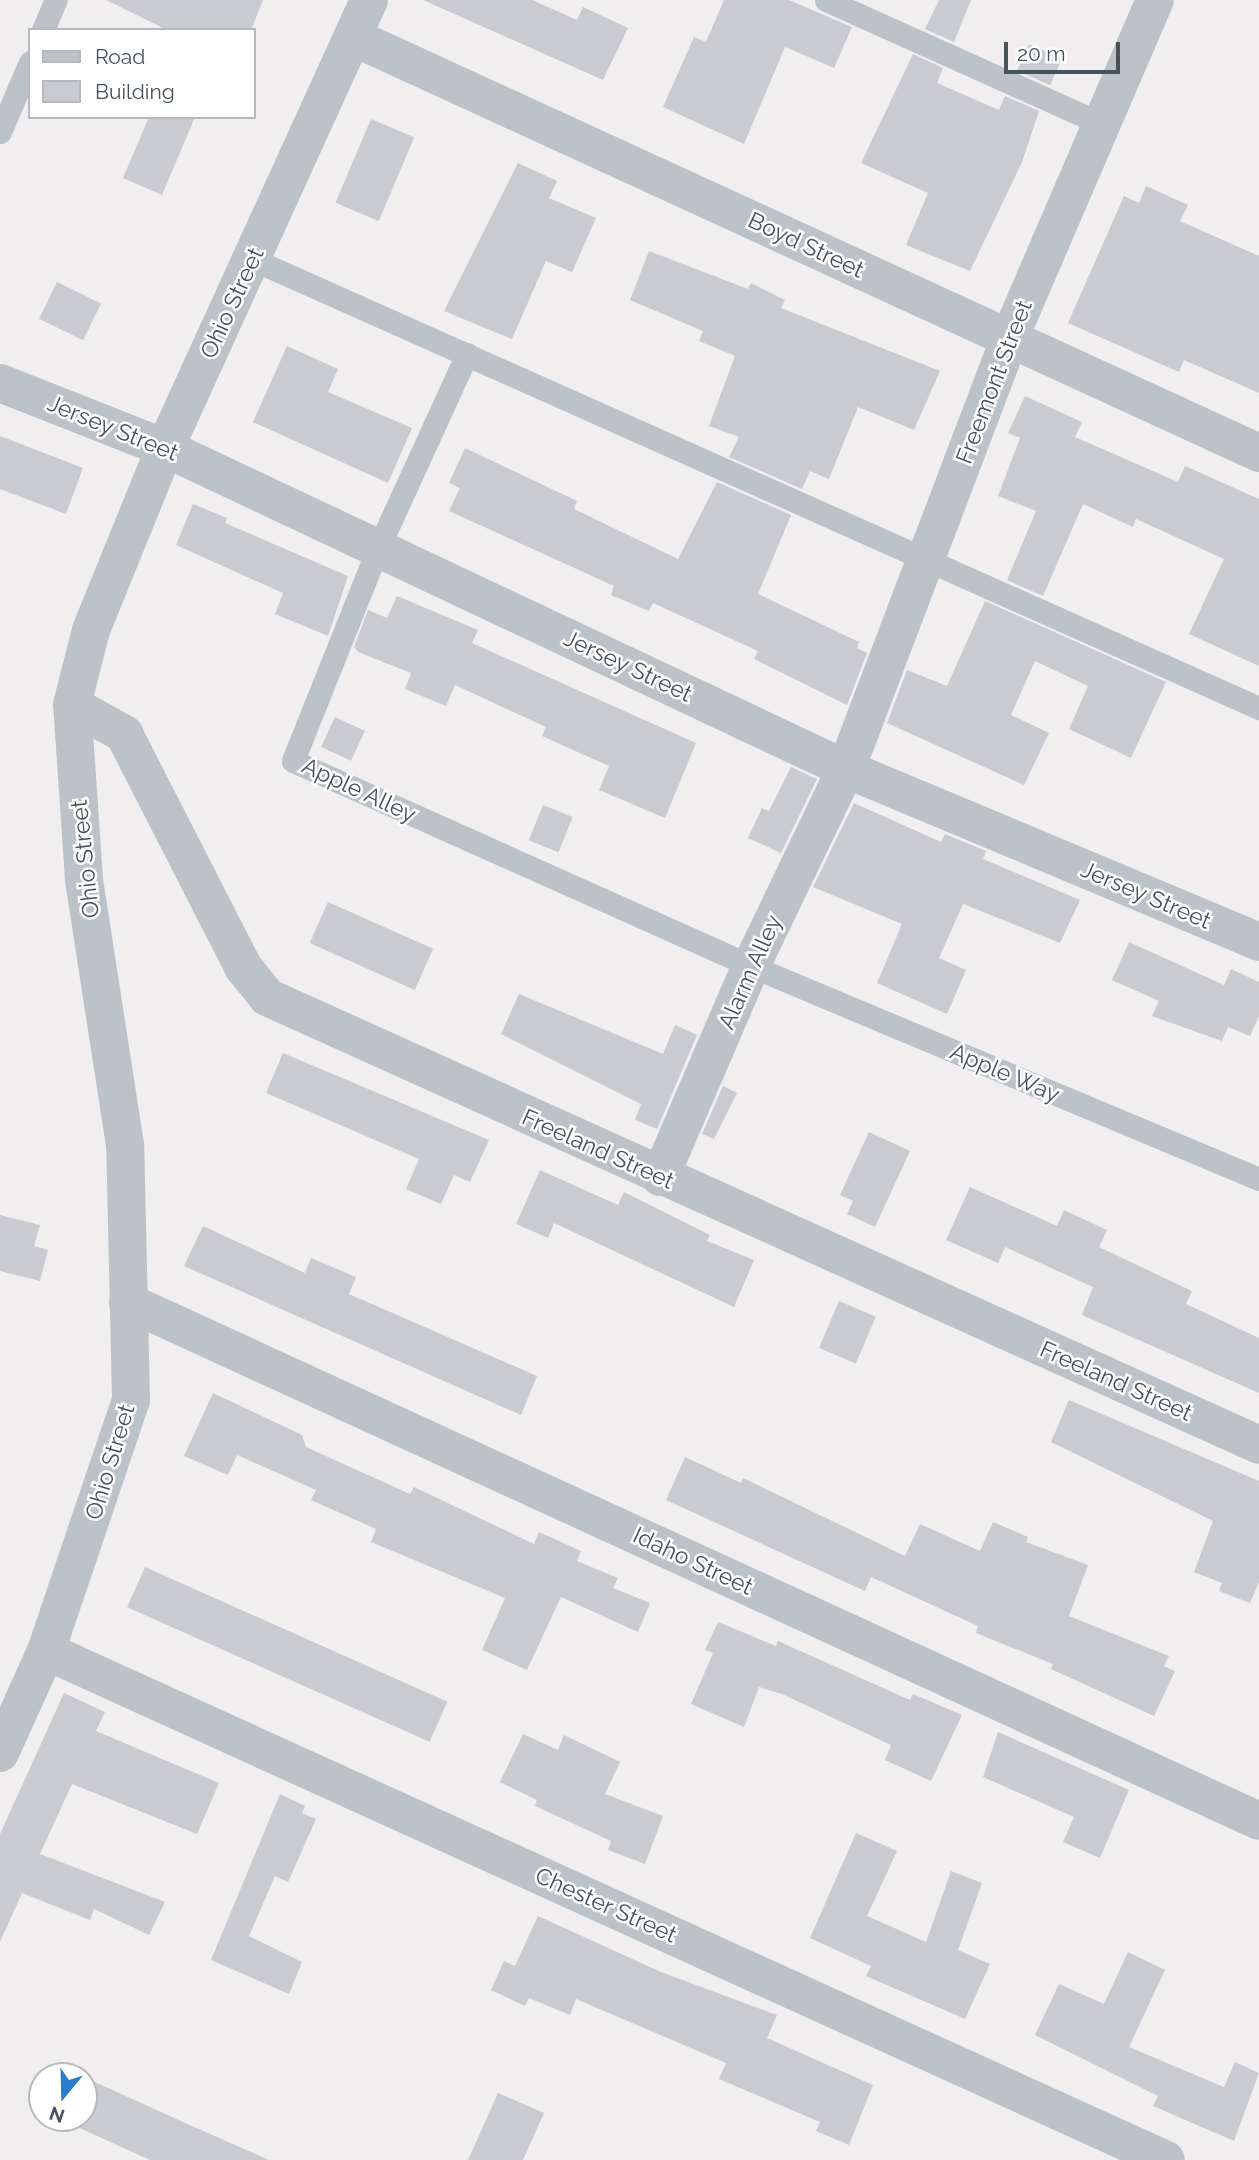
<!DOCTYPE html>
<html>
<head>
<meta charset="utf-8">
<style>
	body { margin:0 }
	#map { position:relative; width:1259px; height:2160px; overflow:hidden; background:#f0eeee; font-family:Raleway,sans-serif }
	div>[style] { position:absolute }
	.building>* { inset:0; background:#c9cbd0; transform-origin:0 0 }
	.lane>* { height:23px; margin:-11.5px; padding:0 11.5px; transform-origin:11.5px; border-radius:11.5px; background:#bbc3c9 }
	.street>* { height:38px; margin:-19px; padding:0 19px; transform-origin:19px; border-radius:19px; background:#bbc3c9 }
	span { translate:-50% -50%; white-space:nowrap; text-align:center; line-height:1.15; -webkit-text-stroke:5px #fff; paint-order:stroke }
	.street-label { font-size:23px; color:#485259 }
	.legend { position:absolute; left:28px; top:28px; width:228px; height:91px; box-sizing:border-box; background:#fff; border:2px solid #b6babd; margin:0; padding:9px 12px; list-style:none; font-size:21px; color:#485259 }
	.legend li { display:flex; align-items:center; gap:14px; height:35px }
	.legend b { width:35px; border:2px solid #b6babd }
	.north { position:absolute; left:28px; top:2062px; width:70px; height:70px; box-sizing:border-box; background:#fff; border:2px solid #b6babd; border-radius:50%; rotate:199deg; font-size:19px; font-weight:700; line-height:28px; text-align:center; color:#485259 }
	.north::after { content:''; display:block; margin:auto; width:24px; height:32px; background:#2c7ccc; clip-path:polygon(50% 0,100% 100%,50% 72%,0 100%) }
	.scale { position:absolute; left:1004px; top:42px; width:116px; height:32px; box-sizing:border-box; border:4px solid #485259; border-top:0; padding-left:9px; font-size:21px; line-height:24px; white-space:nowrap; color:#485259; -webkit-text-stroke:5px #fff; paint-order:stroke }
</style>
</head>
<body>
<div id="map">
	<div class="building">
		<i style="clip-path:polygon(106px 0,263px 0,251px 30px,167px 30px)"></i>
		<i style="clip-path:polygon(423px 0,532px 0,577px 20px,583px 7px,628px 28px,603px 80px)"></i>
		<i style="clip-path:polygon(724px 0,789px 0,852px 27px,834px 68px,785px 47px,744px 144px,663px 107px,694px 37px,706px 42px)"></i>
		<i style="clip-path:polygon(939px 0,971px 0,954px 42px,925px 29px)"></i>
		<i style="left:1029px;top:44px;width:36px;height:29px;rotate:24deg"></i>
		<i style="clip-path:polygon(913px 54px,943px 68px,937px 83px,999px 110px,1005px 96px,1039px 111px,1022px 162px,970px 271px,906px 245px,928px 193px,861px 163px)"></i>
		<i style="clip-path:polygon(149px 117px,195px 117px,162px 195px,123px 178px)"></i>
		<i style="left:371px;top:119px;width:47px;height:91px;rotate:23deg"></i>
		<i style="clip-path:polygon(518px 163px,557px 181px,549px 198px,596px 218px,572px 272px,546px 261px,512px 339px,444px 311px)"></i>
		<i style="clip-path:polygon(1146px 186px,1188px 205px,1180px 221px,1259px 256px,1259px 393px,1184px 360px,1179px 372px,1068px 323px,1124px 196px,1139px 203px)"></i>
		<i style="clip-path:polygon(649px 251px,748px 289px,751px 283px,785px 300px,781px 308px,940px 371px,914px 430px,858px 407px,829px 479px,810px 471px,802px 489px,729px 457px,739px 437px,709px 426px,735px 356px,699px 341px,703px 331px,630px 300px)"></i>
		<i style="left:57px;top:282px;width:49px;height:41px;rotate:26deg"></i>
		<i style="clip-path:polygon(287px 346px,338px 369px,328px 392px,412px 428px,388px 483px,253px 422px)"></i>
		<i style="clip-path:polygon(1025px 396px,1082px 422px,1075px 437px,1178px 482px,1185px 466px,1259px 499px,1259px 666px,1189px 634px,1224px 559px,1136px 519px,1133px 527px,1083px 504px,1043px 596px,1007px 580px,1036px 511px,998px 496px,1020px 438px,1008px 433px)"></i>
		<i style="clip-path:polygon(0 436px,83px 468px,66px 514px,0 489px)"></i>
		<i style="clip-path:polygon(465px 448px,577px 501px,574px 509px,678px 559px,717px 482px,791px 515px,758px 594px,859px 642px,857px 648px,867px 653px,847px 705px,754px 659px,758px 651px,653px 603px,649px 611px,611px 595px,614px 586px,449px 511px,460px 488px,449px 483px)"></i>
		<i style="clip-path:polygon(193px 504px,227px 518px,225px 523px,348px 576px,328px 636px,275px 614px,283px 593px,176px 545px)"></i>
		<i style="clip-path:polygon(397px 596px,478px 630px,472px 643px,696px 743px,665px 818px,599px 790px,609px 766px,542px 736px,546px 727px,455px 685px,446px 706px,405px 689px,411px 673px,358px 652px,354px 647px,368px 610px,387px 618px)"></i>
		<i style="clip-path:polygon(985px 601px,1166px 682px,1131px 758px,1069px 729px,1088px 686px,1035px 661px,1011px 715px,1049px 733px,1024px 785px,887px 723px,907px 670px,947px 686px)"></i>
		<i style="left:335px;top:717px;width:33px;height:33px;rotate:25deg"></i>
		<i style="clip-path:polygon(791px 767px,817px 779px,781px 853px,748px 838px,762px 808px,769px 811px)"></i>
		<i style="clip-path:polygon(854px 803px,941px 842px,945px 834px,986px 851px,983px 859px,1080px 900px,1060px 943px,963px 904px,939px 958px,966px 970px,947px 1014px,877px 983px,902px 924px,813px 887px)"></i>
		<i style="left:543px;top:805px;width:32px;height:38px;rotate:22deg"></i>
		<i style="left:328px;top:902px;width:115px;height:45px;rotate:24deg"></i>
		<i style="clip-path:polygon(1129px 942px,1224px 985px,1231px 969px,1259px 982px,1259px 1016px,1250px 1036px,1228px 1027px,1222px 1041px,1152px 1016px,1159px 1001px,1112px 980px)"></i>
		<i style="clip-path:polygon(519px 994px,663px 1054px,675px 1025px,697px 1035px,657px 1129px,635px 1120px,641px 1104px,501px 1034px)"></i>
		<i style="clip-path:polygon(283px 1053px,489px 1140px,470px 1182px,454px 1175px,441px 1204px,406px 1189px,419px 1159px,266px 1093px)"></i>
		<i style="clip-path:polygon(723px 1086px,737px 1093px,714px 1139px,702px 1134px)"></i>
		<i style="clip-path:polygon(869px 1132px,910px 1151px,875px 1227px,847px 1214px,853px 1201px,840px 1195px)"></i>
		<i style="clip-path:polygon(540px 1170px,618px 1205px,624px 1192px,710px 1235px,707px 1241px,754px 1260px,734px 1307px,554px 1223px,548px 1238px,516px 1224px)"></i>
		<i style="clip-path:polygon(970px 1187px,1057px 1226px,1064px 1210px,1107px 1230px,1099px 1247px,1192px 1291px,1186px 1304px,1259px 1338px,1259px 1393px,1082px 1315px,1093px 1287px,1005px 1247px,998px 1263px,946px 1240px)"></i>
		<i style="clip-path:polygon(0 1215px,40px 1225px,34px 1246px,48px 1250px,40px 1281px,0 1271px)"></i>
		<i style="clip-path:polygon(203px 1226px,305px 1273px,311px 1258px,356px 1277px,349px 1294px,537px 1376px,521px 1415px,184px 1266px)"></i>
		<i style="left:839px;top:1301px;width:40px;height:51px;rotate:23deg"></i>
		<i style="clip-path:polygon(213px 1393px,302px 1435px,306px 1447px,410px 1494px,414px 1487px,534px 1544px,539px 1532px,581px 1551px,577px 1561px,618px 1578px,613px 1588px,650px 1603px,638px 1632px,561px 1597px,527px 1670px,482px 1650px,505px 1598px,371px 1542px,376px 1529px,311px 1500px,316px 1490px,237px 1455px,228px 1475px,184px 1456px)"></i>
		<i style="clip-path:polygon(1069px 1400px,1259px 1481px,1259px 1582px,1250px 1603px,1219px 1591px,1222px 1583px,1194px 1572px,1213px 1521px,1051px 1442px)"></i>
		<i style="clip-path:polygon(685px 1457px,741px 1483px,743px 1478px,905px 1556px,920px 1524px,980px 1551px,993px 1522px,1028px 1537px,1026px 1542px,1088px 1565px,1069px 1616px,1169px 1656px,1164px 1666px,1175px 1671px,1154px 1716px,1051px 1669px,1053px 1664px,976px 1633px,978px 1626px,871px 1577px,865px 1591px,666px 1500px)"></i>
		<i style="left:145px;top:1567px;width:331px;height:44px;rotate:24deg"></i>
		<i style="clip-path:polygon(718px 1622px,776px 1646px,778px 1641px,910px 1700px,913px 1694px,962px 1715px,931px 1781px,885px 1760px,891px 1745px,782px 1694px,759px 1687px,744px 1727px,691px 1704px,713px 1653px,705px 1650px)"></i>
		<i style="clip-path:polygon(64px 1693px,105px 1712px,96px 1731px,219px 1783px,197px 1834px,72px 1784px,40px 1854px,165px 1902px,149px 1935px,94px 1909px,90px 1920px,22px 1893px,0 1942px,0 1834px)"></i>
		<i style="clip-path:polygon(998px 1732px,1129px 1790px,1100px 1858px,1063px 1842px,1074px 1817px,983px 1777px)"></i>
		<i style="clip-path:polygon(523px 1734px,558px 1750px,564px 1735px,620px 1762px,605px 1794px,663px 1816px,645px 1864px,608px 1850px,611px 1841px,535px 1806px,537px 1800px,500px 1782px)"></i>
		<i style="clip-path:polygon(280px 1794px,305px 1806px,302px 1813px,316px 1819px,288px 1882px,275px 1876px,249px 1936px,302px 1962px,289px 1994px,211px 1960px)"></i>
		<i style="clip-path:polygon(856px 1833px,897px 1851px,867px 1916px,926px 1942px,951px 1871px,982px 1883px,958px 1950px,990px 1964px,965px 2019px,866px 1976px,871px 1966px,810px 1938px)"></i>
		<i style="clip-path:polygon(538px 1916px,661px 1972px,777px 2015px,767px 2038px,873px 2085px,849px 2145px,816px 2131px,820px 2122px,719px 2079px,726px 2063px,576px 1999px,570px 2015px,529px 1998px,525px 2006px,491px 1990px,504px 1961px,515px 1966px)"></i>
		<i style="clip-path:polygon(1128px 1952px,1165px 1970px,1129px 2047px,1224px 2087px,1235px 2062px,1259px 2073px,1234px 2141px,1153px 2106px,1158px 2096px,1035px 2035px,1059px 1984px,1104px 2004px)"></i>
		<i style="clip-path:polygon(84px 2077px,183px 2122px,269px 2160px,150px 2160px,62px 2120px,84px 2118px)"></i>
		<i style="clip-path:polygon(498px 2093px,544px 2113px,523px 2160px,468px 2160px)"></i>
	</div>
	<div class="lane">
		<i style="left:826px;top:0;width:300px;rotate:24.2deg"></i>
		<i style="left:43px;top:30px;width:33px;rotate:-67deg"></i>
		<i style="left:0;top:132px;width:76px;rotate:-66.8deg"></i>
		<i style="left:252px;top:259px;width:1103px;rotate:24.03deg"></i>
		<i style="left:467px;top:354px;width:213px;rotate:114.6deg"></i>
		<i style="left:378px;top:548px;width:229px;rotate:111.8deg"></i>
		<i style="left:293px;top:761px;width:502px;rotate:24.11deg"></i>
		<i style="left:751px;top:966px;width:551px;rotate:22.75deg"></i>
	</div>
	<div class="street">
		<i style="left:353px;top:37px;width:997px;rotate:24.66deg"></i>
		<i style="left:0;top:383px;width:177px;rotate:21.5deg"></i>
		<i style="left:165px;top:448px;width:753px;rotate:25.24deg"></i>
		<i style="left:846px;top:769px;width:448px;rotate:22.7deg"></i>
		<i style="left:72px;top:705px;width:60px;rotate:29.1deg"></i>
		<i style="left:124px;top:734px;width:262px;rotate:62.9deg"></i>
		<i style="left:243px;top:967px;width:38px;rotate:51deg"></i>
		<i style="left:267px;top:997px;width:1088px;rotate:24.3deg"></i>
		<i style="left:660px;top:1177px;width:230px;rotate:-66.7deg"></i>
		<i style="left:751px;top:966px;width:219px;rotate:-64.3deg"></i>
		<i style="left:846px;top:769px;width:460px;rotate:-69.2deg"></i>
		<i style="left:1009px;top:339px;width:369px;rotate:-66.7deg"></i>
		<i style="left:128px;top:1302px;width:1244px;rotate:24.65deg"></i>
		<i style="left:46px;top:1651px;width:1230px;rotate:24.44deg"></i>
		<i style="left:0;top:1753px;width:112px;rotate:-65.7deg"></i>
		<i style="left:46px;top:1651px;width:265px;rotate:-71.3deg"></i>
		<i style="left:131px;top:1400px;width:255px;rotate:-91.3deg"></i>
		<i style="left:125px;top:1145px;width:269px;rotate:-98.8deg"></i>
		<i style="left:84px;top:879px;width:174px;rotate:-93.9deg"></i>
		<i style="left:72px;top:705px;width:77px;rotate:-75.8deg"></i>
		<i style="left:91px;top:630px;width:196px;rotate:-67.9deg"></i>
		<i style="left:165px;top:448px;width:492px;rotate:-65.5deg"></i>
	</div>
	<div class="street-label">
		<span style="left:806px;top:245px;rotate:25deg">Boyd Street</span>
		<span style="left:232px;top:303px;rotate:-65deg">Ohio Street</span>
		<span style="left:994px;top:382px;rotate:-69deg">Freemont Street</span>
		<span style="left:113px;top:428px;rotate:22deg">Jersey Street</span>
		<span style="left:628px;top:666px;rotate:25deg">Jersey Street</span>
		<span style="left:359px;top:790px;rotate:25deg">Apple Alley</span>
		<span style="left:85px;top:859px;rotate:-96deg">Ohio Street</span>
		<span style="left:1146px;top:895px;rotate:23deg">Jersey Street</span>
		<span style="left:750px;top:972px;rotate:-66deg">Alarm Alley</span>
		<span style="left:1005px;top:1073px;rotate:23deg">Apple Way</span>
		<span style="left:598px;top:1149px;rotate:24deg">Freeland Street</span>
		<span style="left:1116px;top:1381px;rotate:24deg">Freeland Street</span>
		<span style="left:110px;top:1462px;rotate:-73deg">Ohio Street</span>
		<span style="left:693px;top:1561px;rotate:25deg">Idaho Street</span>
		<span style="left:606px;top:1905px;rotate:24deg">Chester Street</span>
	</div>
	<ul class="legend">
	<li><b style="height:9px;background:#bbc3c9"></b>Road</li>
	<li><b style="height:19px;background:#c9cbd0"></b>Building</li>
	</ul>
	<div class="north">N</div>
	<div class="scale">20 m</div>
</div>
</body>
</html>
